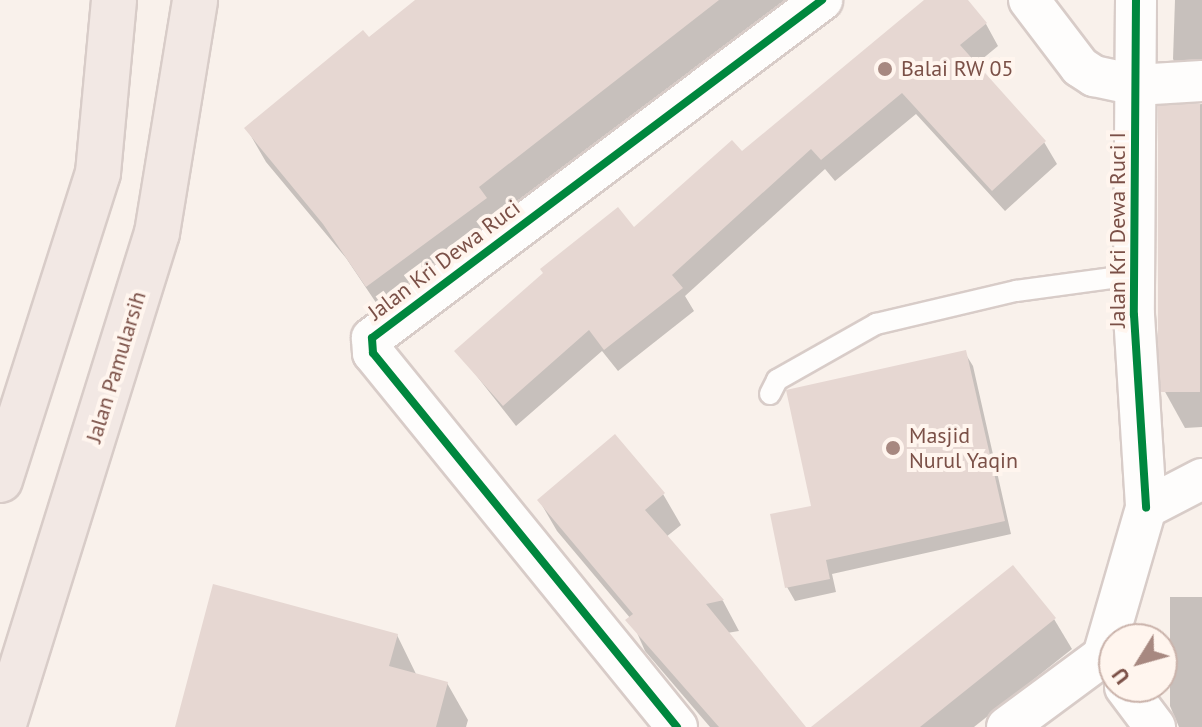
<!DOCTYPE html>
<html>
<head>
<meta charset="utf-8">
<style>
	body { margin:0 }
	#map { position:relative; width:1202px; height:727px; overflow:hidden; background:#f9f1eb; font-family:"PT Sans",sans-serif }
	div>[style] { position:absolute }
	.shadow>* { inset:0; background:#0003 }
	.building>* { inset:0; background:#e6d7d2; transform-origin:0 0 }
	.roads { filter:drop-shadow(2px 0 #d8ccc8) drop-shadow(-2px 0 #d8ccc8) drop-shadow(0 2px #d8ccc8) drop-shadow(0 -2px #d8ccc8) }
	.service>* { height:20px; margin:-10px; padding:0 10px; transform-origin:10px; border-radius:10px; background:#fefdfc }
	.minor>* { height:40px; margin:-20px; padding:0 20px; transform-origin:20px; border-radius:20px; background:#fefdfc }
	.trunk>* { height:44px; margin:-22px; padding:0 22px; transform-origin:22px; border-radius:22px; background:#f2e8e4 }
	.cycleway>* { height:8px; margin:-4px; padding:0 4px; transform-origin:4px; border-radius:4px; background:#00873e }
	.dots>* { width:22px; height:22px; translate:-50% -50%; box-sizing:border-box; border:4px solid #fff5ee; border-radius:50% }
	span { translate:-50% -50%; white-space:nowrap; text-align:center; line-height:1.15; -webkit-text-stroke:8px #fff5ee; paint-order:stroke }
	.poi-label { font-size:22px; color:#7b5047 }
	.left { translate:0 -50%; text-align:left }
	.street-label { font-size:22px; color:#7b5047 }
	.north { position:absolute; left:1098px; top:623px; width:80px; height:80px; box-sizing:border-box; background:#fff5ee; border:2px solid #cab3ab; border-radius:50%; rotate:233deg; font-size:22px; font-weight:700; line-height:32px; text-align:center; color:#7b5047 }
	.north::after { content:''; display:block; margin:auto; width:28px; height:36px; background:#a78880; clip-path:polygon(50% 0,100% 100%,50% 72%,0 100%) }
</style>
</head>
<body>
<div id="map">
	<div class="shadow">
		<i style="clip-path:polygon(419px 0,786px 0,498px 222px,387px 319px,346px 258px,266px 162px,247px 129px)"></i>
		<i style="clip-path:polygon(927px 0,966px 0,986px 24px,998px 46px,975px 65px,1044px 142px,1057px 164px,1005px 211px,916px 114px,835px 181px,825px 169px,685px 296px,694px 311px,618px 371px,602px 351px,516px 426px,457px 351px,741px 154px)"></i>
		<i style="clip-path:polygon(1175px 0,1202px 0,1202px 97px,1194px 97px,1173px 59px)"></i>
		<i style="clip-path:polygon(1202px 104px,1202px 427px,1185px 428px,1164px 390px,1160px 108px)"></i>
		<i style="clip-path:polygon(965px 353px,973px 366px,1011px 534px,832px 574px,836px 592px,795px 601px,787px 587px,813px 508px)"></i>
		<i style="clip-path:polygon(615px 437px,663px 494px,681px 525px,666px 537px,723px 601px,739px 631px,727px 633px,803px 727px,710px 727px,645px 651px,631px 619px,557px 531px,539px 500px)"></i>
		<i style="clip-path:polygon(1170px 597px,1202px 597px,1202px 727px,1179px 727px,1170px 706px)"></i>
		<i style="clip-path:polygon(1054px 619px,1072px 649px,974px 727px,814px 727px)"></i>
		<i style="clip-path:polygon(397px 635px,417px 676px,447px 683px,468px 720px,466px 727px,177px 727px)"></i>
	</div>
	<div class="building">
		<i style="clip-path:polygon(415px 0,719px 0,479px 187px,487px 198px,366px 287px,323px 224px,244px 128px,363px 30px,369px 37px)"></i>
		<i style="clip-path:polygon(924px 0,968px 0,987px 23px,960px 45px,1046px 141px,992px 191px,902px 93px,821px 160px,811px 149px,672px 275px,683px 288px,604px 350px,589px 330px,503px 406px,454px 351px,543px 273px,540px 269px,618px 207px,634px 227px,732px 140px,742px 151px)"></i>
		<i style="left:1200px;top:104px;width:288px;height:42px;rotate:90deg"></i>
		<i style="clip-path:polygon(966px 350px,1005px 521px,826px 560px,830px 579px,785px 588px,770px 514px,811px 506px,786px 390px)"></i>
		<i style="clip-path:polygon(615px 434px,665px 493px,645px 510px,724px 600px,706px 604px,806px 727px,719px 727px,625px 620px,633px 614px,537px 500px)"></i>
		<i style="clip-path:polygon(1013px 565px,1056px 618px,920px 727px,811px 727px)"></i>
		<i style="clip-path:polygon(213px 584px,398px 634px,389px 666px,448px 682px,436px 727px,175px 727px)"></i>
	</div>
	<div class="roads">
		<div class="service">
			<i style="left:770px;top:394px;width:16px;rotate:-63deg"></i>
			<i style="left:777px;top:380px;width:114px;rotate:-29.5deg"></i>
			<i style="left:876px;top:324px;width:144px;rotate:-13.3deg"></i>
			<i style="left:1016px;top:291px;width:120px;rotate:-7.7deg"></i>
		</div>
		<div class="minor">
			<i style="left:1029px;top:0;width:84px;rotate:52.7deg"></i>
			<i style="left:1080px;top:67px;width:17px;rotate:33deg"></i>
			<i style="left:1094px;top:76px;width:43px;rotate:12.1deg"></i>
			<i style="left:1136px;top:85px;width:66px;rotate:-3.5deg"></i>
			<i style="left:1136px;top:0;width:315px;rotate:90.4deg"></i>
			<i style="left:1134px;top:315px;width:193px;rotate:86.4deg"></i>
			<i style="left:1125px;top:687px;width:50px;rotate:53.1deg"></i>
			<i style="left:677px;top:727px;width:482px;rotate:-129.1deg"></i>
			<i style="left:373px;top:353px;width:15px;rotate:-94deg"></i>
			<i style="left:372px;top:338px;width:563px;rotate:-36.91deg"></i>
			<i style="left:1007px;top:727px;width:119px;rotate:-36.5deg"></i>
			<i style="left:1103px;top:656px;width:154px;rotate:-73.8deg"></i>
			<i style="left:1146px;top:508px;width:63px;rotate:-27.4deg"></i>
		</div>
		<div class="trunk">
			<i style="left:0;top:480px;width:322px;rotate:-72.3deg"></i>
			<i style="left:98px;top:173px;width:174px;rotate:-84.7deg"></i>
			<i style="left:3px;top:727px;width:517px;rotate:-72.69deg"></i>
			<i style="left:157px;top:233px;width:236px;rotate:-80.7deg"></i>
		</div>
	</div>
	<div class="cycleway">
		<i style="left:1136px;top:0;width:315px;rotate:90.4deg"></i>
		<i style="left:1134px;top:315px;width:193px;rotate:86.4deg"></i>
		<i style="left:677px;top:727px;width:482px;rotate:-129.1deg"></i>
		<i style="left:373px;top:353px;width:15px;rotate:-94deg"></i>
		<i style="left:372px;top:338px;width:563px;rotate:-36.91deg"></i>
	</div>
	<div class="dots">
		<i style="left:885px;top:69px;background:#a78880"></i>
		<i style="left:893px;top:448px;background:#a78880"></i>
	</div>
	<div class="poi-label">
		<span class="left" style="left:901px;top:69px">Balai RW 05</span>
		<span class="left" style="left:909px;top:448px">Masjid<br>Nurul Yaqin</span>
	</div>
	<div class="street-label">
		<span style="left:1118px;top:230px;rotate:-90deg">Jalan Kri Dewa Ruci I</span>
		<span style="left:444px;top:260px;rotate:-37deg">Jalan Kri Dewa Ruci</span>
		<span style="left:116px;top:367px;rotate:-73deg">Jalan Pamularsih</span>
	</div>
	<div class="north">U</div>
</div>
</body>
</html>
